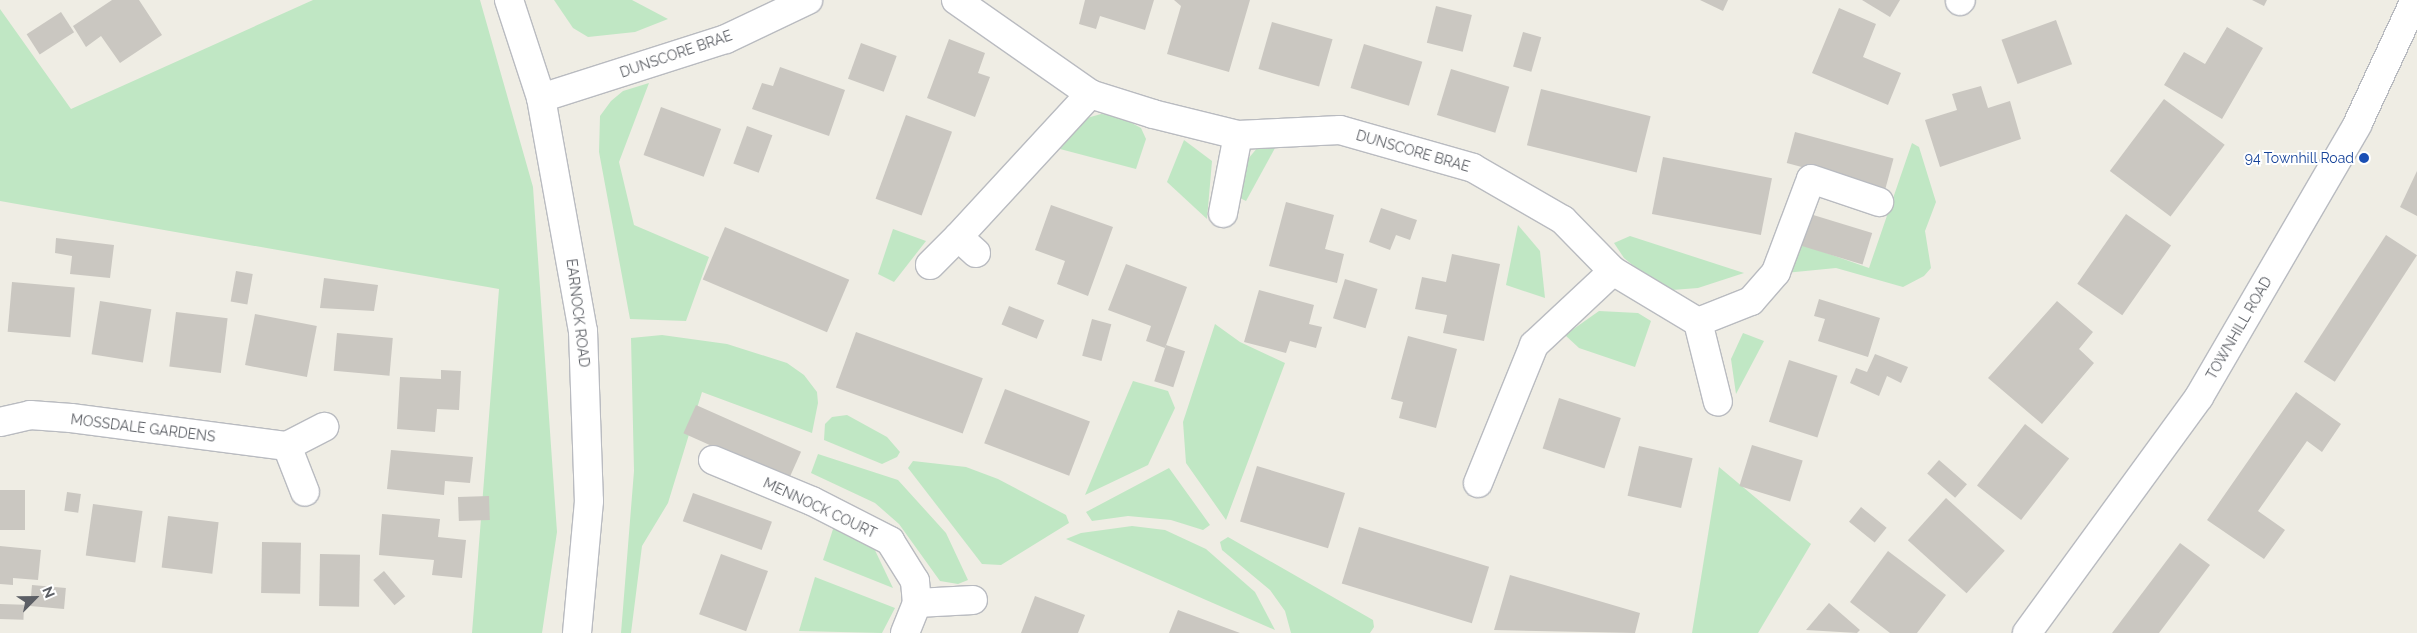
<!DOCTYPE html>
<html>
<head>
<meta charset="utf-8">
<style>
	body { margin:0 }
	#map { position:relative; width:2417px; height:633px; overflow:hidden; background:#efede4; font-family:Raleway,sans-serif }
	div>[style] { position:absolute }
	.green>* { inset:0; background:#c0e7c4 }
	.building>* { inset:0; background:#cac7c1; transform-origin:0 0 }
	.roads { filter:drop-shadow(1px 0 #b9bbc0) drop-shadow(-1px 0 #b9bbc0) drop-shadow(0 1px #b9bbc0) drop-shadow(0 -1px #b9bbc0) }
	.minor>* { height:28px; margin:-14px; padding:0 14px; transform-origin:14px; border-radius:14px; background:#fff }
	.tertiary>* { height:28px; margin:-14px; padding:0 14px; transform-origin:14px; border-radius:14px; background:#fff }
	.dots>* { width:14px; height:14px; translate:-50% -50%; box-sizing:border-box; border:2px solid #fff; border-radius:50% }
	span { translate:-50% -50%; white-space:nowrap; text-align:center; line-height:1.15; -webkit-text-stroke:4px #fff; paint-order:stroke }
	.street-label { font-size:14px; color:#5c5f65 }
	.transit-label { font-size:14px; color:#164399 }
	.right { translate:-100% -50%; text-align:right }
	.north { position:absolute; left:10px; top:573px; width:50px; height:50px; -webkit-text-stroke:4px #fff; paint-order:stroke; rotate:67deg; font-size:14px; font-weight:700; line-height:20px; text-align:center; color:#5c5f65 }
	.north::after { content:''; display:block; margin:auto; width:18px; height:22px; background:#5c5f65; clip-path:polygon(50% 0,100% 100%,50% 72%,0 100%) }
</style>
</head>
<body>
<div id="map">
	<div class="green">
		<i style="clip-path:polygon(313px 0,480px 0,533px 187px,557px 532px,542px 633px,472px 633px,499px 289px,0 201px,0 9px,71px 109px)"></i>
		<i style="clip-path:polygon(554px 0,632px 0,668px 19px,635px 32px,588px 37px,573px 28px)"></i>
		<i style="clip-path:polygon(649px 83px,619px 162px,634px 225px,709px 257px,686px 321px,630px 319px,599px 152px,600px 116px,611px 101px,623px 91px)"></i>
		<i style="clip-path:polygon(1101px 114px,1117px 115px,1141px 128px,1146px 139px,1136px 169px,1060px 149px,1087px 118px)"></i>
		<i style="clip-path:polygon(1184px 140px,1212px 161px,1207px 219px,1167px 182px)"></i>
		<i style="clip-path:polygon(1912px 143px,1919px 147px,1936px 202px,1925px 231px,1931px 268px,1924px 276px,1903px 287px,1836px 268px,1785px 273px,1798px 243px,1869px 268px)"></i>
		<i style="clip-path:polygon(1258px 147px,1275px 148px,1246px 201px,1240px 198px,1243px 165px)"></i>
		<i style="clip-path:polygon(1518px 225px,1540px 251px,1545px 298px,1506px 285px)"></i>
		<i style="clip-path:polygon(893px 229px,926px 241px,894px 282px,878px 274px)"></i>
		<i style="clip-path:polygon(1630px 236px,1744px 273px,1698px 288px,1672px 290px,1656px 284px,1624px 258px,1614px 243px)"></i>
		<i style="clip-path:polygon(1599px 311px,1638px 313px,1651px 321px,1635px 367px,1579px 348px,1565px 335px)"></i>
		<i style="clip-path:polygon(1215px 324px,1240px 342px,1285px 363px,1226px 520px,1186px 463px,1183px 422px)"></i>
		<i style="clip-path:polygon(1743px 333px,1764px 341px,1736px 394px,1731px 359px)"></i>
		<i style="clip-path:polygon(662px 335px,727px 344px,787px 363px,804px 375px,817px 392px,818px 403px,812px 433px,702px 392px,668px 503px,642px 546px,631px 633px,621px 633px,634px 471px,631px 338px)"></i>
		<i style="clip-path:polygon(1133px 381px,1168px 391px,1175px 408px,1148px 465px,1085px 495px)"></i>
		<i style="clip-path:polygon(847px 415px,887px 437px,900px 452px,897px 457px,882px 464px,824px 440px,825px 424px,832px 417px)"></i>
		<i style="clip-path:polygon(818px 454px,898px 480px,946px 533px,968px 580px,958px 584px,940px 581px,899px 524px,875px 503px,811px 473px)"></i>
		<i style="clip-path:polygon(913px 461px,966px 467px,998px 479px,1066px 515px,1069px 523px,1001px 565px,982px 564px,908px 468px)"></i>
		<i style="clip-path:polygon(1719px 467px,1811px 544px,1758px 633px,1692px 633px)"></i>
		<i style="clip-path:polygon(1169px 468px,1210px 525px,1203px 530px,1171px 520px,1128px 516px,1092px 521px,1086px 512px)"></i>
		<i style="clip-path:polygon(835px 523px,872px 544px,893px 588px,823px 560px)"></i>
		<i style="clip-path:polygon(1132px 526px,1165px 530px,1206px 549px,1255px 592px,1275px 630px,1066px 539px,1081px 533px)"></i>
		<i style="clip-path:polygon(1228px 537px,1373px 620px,1374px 627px,1370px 633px,1291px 633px,1285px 611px,1270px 590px,1222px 550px,1220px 542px)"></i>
		<i style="clip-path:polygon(815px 577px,895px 608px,882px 633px,799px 631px)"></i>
	</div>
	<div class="building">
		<i style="clip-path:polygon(112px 0,139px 0,162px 35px,120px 63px,101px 36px,86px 47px,73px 26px)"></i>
		<i style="clip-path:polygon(1085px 0,1154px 0,1145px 30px,1100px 16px,1096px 29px,1079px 24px)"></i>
		<i style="clip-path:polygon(1174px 0,1250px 0,1229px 72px,1167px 54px,1181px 6px)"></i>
		<i style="clip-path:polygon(1700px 0,1728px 0,1723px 11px)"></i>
		<i style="clip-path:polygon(1862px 0,1900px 0,1890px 17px)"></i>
		<i style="clip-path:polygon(2252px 0,2267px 0,2264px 6px)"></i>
		<i style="left:1436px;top:6px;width:37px;height:38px;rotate:14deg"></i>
		<i style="clip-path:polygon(1839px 8px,1876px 24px,1863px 57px,1901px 73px,1888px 105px,1812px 73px)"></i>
		<i style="left:61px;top:12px;width:24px;height:41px;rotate:57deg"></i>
		<i style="left:2056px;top:20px;width:47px;height:58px;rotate:70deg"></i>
		<i style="left:1272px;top:22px;width:63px;height:49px;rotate:16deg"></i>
		<i style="clip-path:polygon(2227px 27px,2263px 48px,2222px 119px,2164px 85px,2184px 52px,2205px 64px)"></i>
		<i style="left:1523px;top:32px;width:19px;height:36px;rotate:16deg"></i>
		<i style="clip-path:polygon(949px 39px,985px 53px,978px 73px,990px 77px,975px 117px,927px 98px)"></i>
		<i style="left:861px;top:43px;width:38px;height:38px;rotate:20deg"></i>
		<i style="left:1364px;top:44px;width:61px;height:46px;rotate:17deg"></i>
		<i style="clip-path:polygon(780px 67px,845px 90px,829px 136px,752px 109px,762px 83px,773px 86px)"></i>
		<i style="left:1451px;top:69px;width:61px;height:48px;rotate:17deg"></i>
		<i style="clip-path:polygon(1981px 86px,1988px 108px,2010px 101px,2021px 139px,1940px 167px,1925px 120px,1957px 110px,1952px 94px)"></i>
		<i style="left:1541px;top:89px;width:113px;height:58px;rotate:14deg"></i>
		<i style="left:2164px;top:99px;width:76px;height:90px;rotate:37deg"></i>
		<i style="left:661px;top:107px;width:64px;height:51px;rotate:20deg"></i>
		<i style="left:906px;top:115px;width:49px;height:89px;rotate:20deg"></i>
		<i style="left:747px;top:126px;width:27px;height:40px;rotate:20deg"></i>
		<i style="left:1795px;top:132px;width:102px;height:32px;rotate:15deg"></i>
		<i style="left:1663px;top:157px;width:111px;height:58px;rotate:11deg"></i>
		<i style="clip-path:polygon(2417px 171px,2417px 216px,2400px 207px)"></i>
		<i style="clip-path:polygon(1286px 202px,1334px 215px,1325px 249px,1344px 254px,1337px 283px,1269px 266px)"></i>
		<i style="clip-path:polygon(1051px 205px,1113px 227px,1088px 296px,1057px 284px,1065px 261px,1035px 250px)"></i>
		<i style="clip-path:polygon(1381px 208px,1417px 220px,1410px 240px,1396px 235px,1390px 250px,1369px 242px)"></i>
		<i style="left:1810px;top:214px;width:65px;height:33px;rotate:17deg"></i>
		<i style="left:2126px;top:214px;width:55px;height:85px;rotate:35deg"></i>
		<i style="left:725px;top:227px;width:135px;height:57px;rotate:23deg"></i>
		<i style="left:2386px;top:235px;width:37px;height:151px;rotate:33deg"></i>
		<i style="clip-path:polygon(56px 238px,114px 245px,110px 278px,70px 274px,72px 256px,55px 253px)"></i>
		<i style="clip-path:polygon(1452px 254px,1500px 264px,1484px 341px,1443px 333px,1447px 315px,1415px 309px,1422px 277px,1446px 282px)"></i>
		<i style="clip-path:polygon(1126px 264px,1187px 287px,1165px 348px,1146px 341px,1151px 326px,1108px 310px)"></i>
		<i style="left:236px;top:271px;width:17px;height:31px;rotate:10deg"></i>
		<i style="clip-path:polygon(324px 278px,378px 285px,374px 311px,320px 308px)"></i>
		<i style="left:1345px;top:279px;width:34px;height:41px;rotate:17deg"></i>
		<i style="left:12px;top:282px;width:63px;height:50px;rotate:5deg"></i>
		<i style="clip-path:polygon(1259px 290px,1314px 305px,1309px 324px,1322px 327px,1316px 348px,1290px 341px,1286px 353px,1244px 342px)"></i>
		<i style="clip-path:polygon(1819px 299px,1880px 318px,1868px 357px,1818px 341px,1825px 319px,1814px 316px)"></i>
		<i style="left:100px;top:301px;width:52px;height:54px;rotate:9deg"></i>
		<i style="clip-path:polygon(2057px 301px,2093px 332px,2079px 349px,2094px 363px,2042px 424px,1988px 378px)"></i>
		<i style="left:1009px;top:306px;width:38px;height:20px;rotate:22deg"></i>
		<i style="left:176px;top:312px;width:52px;height:55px;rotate:7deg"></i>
		<i style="left:255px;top:314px;width:63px;height:52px;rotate:11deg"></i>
		<i style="left:1092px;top:319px;width:20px;height:38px;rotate:15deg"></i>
		<i style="left:856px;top:332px;width:135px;height:59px;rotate:20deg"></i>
		<i style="left:337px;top:333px;width:56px;height:38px;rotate:5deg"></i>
		<i style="clip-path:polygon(1408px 336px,1457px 349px,1436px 428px,1399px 418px,1403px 402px,1391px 399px)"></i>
		<i style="left:1166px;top:345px;width:20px;height:38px;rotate:18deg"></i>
		<i style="clip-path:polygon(1875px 354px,1908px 367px,1901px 383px,1887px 376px,1879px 396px,1850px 383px,1856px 368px,1867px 372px)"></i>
		<i style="left:1789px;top:360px;width:51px;height:65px;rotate:18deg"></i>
		<i style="clip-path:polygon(441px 370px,461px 371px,459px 410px,437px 409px,435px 432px,397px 429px,400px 377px,441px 379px)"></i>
		<i style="left:1005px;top:389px;width:91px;height:58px;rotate:21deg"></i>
		<i style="clip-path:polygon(2296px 392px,2341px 424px,2322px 452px,2307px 441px,2258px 511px,2285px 530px,2264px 559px,2207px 520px)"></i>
		<i style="left:1559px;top:398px;width:65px;height:53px;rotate:18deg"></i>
		<i style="left:696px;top:405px;width:115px;height:31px;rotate:24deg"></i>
		<i style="left:2025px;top:424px;width:56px;height:78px;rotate:38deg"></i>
		<i style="left:1752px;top:445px;width:53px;height:43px;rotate:17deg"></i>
		<i style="left:1639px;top:446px;width:55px;height:51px;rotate:13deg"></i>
		<i style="clip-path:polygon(391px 450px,473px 457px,470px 483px,445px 481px,444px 495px,387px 489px)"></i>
		<i style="left:1939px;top:460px;width:37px;height:18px;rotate:41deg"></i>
		<i style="left:1257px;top:466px;width:92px;height:58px;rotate:17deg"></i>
		<i style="left:0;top:490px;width:25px;height:40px"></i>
		<i style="left:67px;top:492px;width:14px;height:19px;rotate:8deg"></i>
		<i style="left:693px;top:493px;width:84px;height:30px;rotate:20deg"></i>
		<i style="left:489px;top:496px;width:24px;height:31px;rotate:88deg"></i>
		<i style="left:1946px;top:498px;width:79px;height:57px;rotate:42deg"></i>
		<i style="left:93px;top:504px;width:50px;height:52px;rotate:8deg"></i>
		<i style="left:1861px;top:507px;width:33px;height:19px;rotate:39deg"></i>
		<i style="clip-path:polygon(382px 514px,440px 519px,438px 537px,466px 540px,462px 578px,432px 575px,434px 560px,379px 555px)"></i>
		<i style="left:168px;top:516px;width:51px;height:52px;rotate:7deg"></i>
		<i style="left:1359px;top:527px;width:136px;height:59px;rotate:17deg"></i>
		<i style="left:262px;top:542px;width:39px;height:51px;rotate:1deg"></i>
		<i style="clip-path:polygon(2180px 543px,2210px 565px,2159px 633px,2112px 633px)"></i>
		<i style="clip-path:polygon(0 546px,41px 550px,38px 580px,13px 578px,13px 585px,0 584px)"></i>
		<i style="clip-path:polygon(1888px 551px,1946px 595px,1917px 633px,1890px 633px,1850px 602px)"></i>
		<i style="left:320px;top:554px;width:40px;height:52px;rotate:1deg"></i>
		<i style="left:721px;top:554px;width:50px;height:64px;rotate:20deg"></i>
		<i style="left:384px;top:571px;width:33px;height:14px;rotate:50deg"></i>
		<i style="clip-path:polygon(1510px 575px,1640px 613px,1635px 633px,1494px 630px)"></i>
		<i style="left:32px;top:585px;width:34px;height:21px;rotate:5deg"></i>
		<i style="clip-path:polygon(1035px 596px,1085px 615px,1078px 633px,1021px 633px)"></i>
		<i style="clip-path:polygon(1829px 603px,1860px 630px,1857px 633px,1806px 630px)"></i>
		<i style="left:0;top:604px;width:24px;height:15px;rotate:2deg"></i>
		<i style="clip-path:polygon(1178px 610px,1240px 633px,1169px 633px)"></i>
	</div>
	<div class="roads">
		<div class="minor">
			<i style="left:956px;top:0;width:164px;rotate:35deg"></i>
			<i style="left:1090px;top:94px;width:66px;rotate:17.6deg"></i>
			<i style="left:1153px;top:114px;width:88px;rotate:13.9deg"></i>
			<i style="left:1238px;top:135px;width:102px;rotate:-2.8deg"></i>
			<i style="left:1340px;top:130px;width:138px;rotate:15.9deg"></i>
			<i style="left:1473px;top:168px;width:104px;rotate:30deg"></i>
			<i style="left:1563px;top:220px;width:71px;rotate:45.6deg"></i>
			<i style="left:1613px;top:271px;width:99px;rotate:31deg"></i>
			<i style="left:1698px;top:322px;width:57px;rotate:-21.6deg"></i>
			<i style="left:1751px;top:301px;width:38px;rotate:-49deg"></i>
			<i style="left:1776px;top:272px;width:99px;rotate:-69.4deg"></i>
			<i style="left:1811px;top:179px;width:72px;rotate:18.7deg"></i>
			<i style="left:1960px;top:1px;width:1px;rotate:-45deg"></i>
			<i style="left:541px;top:98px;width:194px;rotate:-17.7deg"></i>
			<i style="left:726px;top:39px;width:91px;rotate:-25.4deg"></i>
			<i style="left:1223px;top:213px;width:79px;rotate:-79.1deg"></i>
			<i style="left:976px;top:253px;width:24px;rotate:-138deg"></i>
			<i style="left:958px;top:237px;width:195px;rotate:-47.3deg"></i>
			<i style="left:930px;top:265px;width:40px;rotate:-45deg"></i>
			<i style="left:1698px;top:322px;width:82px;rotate:76deg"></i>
			<i style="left:0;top:422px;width:31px;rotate:-13deg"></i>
			<i style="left:30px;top:415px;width:41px;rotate:4.2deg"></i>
			<i style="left:71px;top:418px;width:218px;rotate:7.4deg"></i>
			<i style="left:287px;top:446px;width:42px;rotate:-27.2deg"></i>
			<i style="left:287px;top:446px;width:49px;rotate:68.6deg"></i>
			<i style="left:713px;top:460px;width:107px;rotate:22.5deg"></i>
			<i style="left:812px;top:501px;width:88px;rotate:27.1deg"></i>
			<i style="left:890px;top:541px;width:47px;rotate:58deg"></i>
			<i style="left:915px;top:581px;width:22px;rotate:85deg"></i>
			<i style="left:917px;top:603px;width:32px;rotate:112deg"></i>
			<i style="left:1478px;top:483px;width:149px;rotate:-67.9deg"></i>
			<i style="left:1534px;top:345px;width:108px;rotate:-43.1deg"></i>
			<i style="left:917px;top:603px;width:56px;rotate:-3.1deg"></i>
			<i style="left:2027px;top:633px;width:292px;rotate:-53.9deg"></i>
			<i style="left:2199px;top:397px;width:315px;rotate:-59.8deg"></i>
			<i style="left:2357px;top:125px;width:138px;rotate:-65.1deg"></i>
		</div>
		<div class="tertiary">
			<i style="left:509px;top:0;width:103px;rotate:71.9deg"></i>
			<i style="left:541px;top:98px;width:237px;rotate:79.8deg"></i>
			<i style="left:583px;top:331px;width:170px;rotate:88deg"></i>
			<i style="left:589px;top:501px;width:133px;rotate:95.2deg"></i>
		</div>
	</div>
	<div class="dots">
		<i style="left:2364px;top:158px;background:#1a4fb4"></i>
	</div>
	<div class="street-label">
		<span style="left:676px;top:54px;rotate:-19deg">DUNSCORE BRAE</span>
		<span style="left:1413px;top:151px;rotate:16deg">DUNSCORE BRAE</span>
		<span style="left:578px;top:313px;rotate:83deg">EARNOCK ROAD</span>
		<span style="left:2239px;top:328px;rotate:-60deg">TOWNHILL ROAD</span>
		<span style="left:143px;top:428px;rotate:7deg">MOSSDALE GARDENS</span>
		<span style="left:820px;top:508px;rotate:25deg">MENNOCK COURT</span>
	</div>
	<div class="transit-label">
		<span class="right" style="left:2354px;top:158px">94 Townhill Road</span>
	</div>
	<div class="north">N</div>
</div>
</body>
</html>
